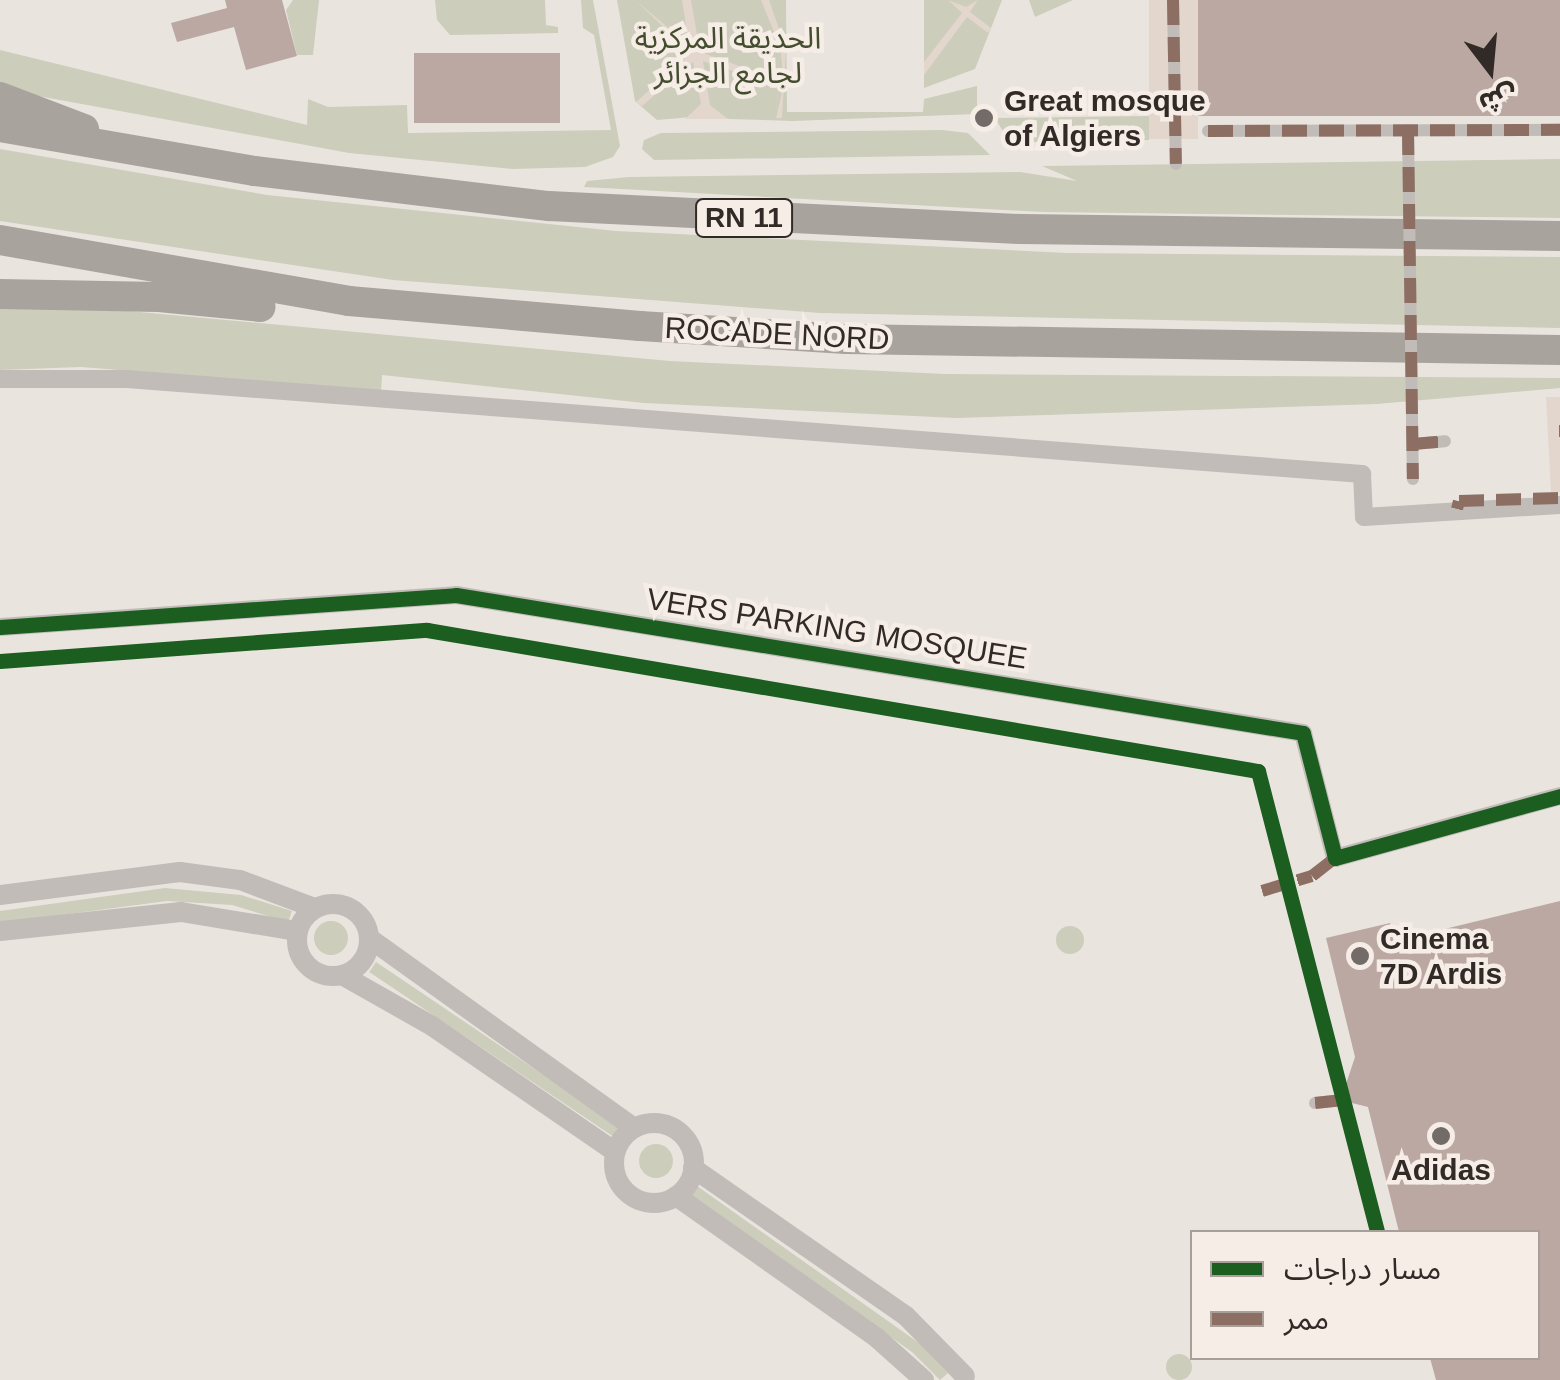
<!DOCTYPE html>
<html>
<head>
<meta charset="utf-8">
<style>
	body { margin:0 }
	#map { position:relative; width:1560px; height:1380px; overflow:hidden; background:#eae4df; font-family:Helvetica,"Noto Sans Arabic",sans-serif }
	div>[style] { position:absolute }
	.green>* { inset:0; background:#cccdbb; transform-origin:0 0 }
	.round { border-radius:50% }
	.plaza>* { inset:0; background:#e3d6cd; transform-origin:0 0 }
	.building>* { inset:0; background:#bba8a3; transform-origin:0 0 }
	.pedestrian>* { height:12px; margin:-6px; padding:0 6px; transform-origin:6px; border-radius:6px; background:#c2bcb9 }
	.minor>* { height:18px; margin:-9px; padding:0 9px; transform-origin:9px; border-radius:9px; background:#c2bcb9 }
	.tertiary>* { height:20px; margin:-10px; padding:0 10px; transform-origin:10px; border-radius:10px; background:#c2bcb9 }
	.tertiary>.ring { margin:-10px; padding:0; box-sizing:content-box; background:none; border:20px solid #c2bcb9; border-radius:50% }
	.motorway>* { height:30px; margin:-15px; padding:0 15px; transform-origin:15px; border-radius:15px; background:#a9a39e }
	.pedestrian-bridge>* { height:12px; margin:-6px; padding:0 6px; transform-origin:6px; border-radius:6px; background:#c2bcb9 }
	.quiet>* { height:12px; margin-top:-6px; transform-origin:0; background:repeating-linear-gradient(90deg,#8d6e63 0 25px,transparent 0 37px) }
	.cycleway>* { height:15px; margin:-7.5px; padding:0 7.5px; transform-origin:7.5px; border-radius:7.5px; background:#1b5e20 }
	.dots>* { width:28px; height:28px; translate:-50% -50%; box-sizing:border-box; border:5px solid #f6ede6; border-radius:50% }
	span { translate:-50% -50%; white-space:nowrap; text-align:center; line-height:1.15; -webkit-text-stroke:9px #f6ede6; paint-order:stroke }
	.shield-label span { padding:2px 8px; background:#f6ede6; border:2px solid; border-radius:8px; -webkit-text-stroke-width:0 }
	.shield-label { font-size:28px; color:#322a27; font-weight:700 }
	.park-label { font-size:30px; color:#454d2f }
	.poi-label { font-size:30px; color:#322a27; font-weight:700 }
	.left { translate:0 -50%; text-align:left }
	.street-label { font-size:30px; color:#322a27 }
	.legend { position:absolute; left:1190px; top:1230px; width:350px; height:130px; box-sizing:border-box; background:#f6ede6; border:2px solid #a89f9a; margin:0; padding:12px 18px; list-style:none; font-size:30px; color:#322a27 }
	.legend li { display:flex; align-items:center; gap:20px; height:50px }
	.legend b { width:50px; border:2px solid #a89f9a }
	.north { position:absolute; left:1440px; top:20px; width:100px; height:100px; -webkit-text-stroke:8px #f6ede6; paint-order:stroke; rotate:164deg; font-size:28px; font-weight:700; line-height:40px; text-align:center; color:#322a27 }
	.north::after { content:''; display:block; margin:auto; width:35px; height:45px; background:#322a27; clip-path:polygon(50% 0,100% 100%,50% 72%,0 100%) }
</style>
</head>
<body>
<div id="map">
	<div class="green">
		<i style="clip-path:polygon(293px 0,319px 0,313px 55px,297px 55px,286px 10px)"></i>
		<i style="clip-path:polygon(435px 0,545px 0,546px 25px,558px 27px,558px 33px,450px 35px,437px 20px)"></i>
		<i style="clip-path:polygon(581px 0,593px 0,620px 146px,613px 157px,585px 167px,512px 169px,349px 153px,0 89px,0 50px,307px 125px,308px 99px,328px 107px,407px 105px,408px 133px,611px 130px,594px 35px,583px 28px)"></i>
		<i style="clip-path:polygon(617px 0,786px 0,787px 112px,923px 112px,924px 99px,977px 86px,977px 114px,793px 121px,728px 119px,702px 105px,692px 117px,657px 120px,635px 101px)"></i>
		<i style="clip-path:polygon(924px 0,1002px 0,975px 69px,924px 88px)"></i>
		<i style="clip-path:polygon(1029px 0,1073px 0,1035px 17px)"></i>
		<i style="clip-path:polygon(1149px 116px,1149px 140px,1028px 142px,1007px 138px,995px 118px)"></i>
		<i style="clip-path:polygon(942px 130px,968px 133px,990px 155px,654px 160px,642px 149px,644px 140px,661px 133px)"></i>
		<i style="clip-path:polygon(0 149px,267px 195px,616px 231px,1068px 253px,1560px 257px,1560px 328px,820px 313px,393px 280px,0 221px)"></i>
		<i style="clip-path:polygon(1560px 159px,1560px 218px,1043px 212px,584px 187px,587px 181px,629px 177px,1020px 172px,1077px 181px,1042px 166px)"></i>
		<i style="clip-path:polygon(0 305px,85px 307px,670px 361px,945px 374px,1560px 378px,1560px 388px,1377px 404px,956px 418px,644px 403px,382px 375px,381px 391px,81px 367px,0 370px)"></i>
		<i style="clip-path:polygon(165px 888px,241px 895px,292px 911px,288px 922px,232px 905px,167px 901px,0 923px,0 911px)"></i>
		<i class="round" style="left:314px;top:921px;width:34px;height:34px"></i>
		<i class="round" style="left:1056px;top:926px;width:28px;height:28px"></i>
		<i style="left:376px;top:962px;width:296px;height:12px;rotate:34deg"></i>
		<i class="round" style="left:639px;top:1144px;width:34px;height:34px"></i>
		<i style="clip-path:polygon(697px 1186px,919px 1343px,948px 1373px,940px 1380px,912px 1352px,690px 1195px)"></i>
		<i class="round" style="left:1166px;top:1354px;width:26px;height:26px"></i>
	</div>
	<div class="plaza">
		<i style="clip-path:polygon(635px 0,689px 45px,682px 0,691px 0,700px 52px,784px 82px,780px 47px,761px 0,769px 0,786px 49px,782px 118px,776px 118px,783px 88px,703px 61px,710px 105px,728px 119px,685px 119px,701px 104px,693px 62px,642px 106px,636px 102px,691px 53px)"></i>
		<i style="clip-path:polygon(948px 0,966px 7px,978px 0,970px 12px,991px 28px,988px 33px,967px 17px,924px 75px,924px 62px,962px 13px)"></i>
		<i style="left:1149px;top:0;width:49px;height:139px"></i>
		<i style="clip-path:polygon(1546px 397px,1560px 397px,1560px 492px,1551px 492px)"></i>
	</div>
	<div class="building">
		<i style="clip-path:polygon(225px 0,282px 0,297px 56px,246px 70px,234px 27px,177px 42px,171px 23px,227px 8px)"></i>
		<i style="left:1198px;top:0;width:362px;height:116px"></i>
		<i style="left:560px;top:53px;width:70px;height:146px;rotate:90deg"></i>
		<i style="clip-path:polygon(1560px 901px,1560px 1380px,1436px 1380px,1430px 1358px,1538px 1358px,1538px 1232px,1399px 1232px,1368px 1107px,1352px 1103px,1344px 1090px,1355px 1057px,1326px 938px,1390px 923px,1395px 941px)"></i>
	</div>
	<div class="pedestrian">
		<i style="left:1173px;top:0;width:164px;rotate:89deg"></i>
		<i style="left:1208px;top:131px;width:352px;rotate:-0.2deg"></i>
		<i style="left:1413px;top:444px;width:32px;rotate:-5deg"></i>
		<i style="left:1315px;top:1103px;width:28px;rotate:-6deg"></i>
	</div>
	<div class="minor">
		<i style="left:0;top:379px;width:127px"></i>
		<i style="left:127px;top:379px;width:1239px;rotate:4.4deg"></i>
		<i style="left:1362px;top:474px;width:43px;rotate:87.3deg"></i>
		<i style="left:1364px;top:517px;width:196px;rotate:-3.5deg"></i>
		<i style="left:0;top:627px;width:457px;rotate:-4deg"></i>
		<i style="left:456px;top:595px;width:858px;rotate:9.25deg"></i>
		<i style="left:1303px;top:733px;width:129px;rotate:75.6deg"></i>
		<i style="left:1335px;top:858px;width:233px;rotate:-15.4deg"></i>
	</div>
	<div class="tertiary">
		<i style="left:0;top:895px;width:181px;rotate:-7.3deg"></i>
		<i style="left:180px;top:872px;width:61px;rotate:7.6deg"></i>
		<i style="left:240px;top:880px;width:80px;rotate:20.5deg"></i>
		<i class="ring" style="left:297px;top:904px;width:52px;height:52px"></i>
		<i style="left:0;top:931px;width:182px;rotate:-6deg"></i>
		<i style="left:181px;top:912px;width:118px;rotate:9.3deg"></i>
		<i style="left:369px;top:938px;width:326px;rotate:35.6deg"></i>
		<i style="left:342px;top:975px;width:103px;rotate:29.5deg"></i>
		<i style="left:432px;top:1026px;width:222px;rotate:34.5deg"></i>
		<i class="ring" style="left:614px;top:1123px;width:60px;height:60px"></i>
		<i style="left:693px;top:1168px;width:259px;rotate:34.8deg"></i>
		<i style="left:906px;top:1316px;width:84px;rotate:45.5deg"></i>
		<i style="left:676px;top:1196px;width:246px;rotate:35.2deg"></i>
		<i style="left:877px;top:1338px;width:63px;rotate:41.8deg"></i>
	</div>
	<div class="motorway">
		<i style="left:0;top:97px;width:90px;rotate:20.9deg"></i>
		<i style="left:0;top:127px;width:258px;rotate:9.8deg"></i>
		<i style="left:254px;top:171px;width:297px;rotate:6.8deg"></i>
		<i style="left:549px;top:206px;width:473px;rotate:2.8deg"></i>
		<i style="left:1021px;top:229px;width:539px;rotate:0.74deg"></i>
		<i style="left:0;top:240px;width:354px;rotate:9.9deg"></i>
		<i style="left:349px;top:301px;width:292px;rotate:4.9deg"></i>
		<i style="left:640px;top:326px;width:206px;rotate:3.6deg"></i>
		<i style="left:846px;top:339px;width:714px;rotate:0.88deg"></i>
		<i style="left:0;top:294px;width:159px;rotate:1.1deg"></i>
		<i style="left:159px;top:297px;width:102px;rotate:5.6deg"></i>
	</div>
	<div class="pedestrian-bridge">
		<i style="left:1408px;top:130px;width:349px;rotate:89.2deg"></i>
	</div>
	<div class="quiet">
		<i style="left:1173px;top:0;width:164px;rotate:89deg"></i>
		<i style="left:1408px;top:130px;width:349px;rotate:89.2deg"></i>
		<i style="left:1208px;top:131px;width:352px;rotate:-0.2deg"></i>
		<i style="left:1559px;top:431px;width:1px"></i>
		<i style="left:1413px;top:444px;width:32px;rotate:-5deg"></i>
		<i style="left:1457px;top:509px;width:8px;rotate:-76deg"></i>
		<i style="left:1459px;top:501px;width:101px;rotate:-1.7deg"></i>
		<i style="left:1262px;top:891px;width:52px;rotate:-16.7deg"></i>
		<i style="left:1312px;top:876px;width:29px;rotate:-38deg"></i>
		<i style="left:1315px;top:1103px;width:28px;rotate:-6deg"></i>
	</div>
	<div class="cycleway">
		<i style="left:0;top:627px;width:457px;rotate:-4deg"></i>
		<i style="left:456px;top:595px;width:858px;rotate:9.25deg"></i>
		<i style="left:1303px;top:733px;width:129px;rotate:75.6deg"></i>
		<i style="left:1335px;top:858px;width:233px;rotate:-15.4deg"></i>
		<i style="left:0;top:661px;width:428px;rotate:-4.2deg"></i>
		<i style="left:427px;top:630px;width:843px;rotate:9.63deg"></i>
		<i style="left:1258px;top:771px;width:476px;rotate:75.5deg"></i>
	</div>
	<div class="dots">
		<i style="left:984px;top:118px;background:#726b67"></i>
		<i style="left:1360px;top:956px;background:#726b67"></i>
		<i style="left:1441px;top:1136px;background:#726b67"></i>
	</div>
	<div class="shield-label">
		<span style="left:744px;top:218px">RN 11</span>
	</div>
	<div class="park-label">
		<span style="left:728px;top:55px">الحديقة المركزية<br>لجامع الجزائر</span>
	</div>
	<div class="poi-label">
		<span class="left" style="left:1004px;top:118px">Great mosque<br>of Algiers</span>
		<span class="left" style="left:1380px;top:956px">Cinema<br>7D Ardis</span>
		<span style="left:1441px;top:1170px">Adidas</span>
	</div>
	<div class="street-label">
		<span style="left:777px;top:334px;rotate:3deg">ROCADE NORD</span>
		<span style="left:837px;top:629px;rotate:9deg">VERS PARKING MOSQUEE</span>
	</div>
	<ul class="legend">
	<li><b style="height:12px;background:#1b5e20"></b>مسار دراجات</li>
	<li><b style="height:12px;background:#8d6e63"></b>ممر</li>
	</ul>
	<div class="north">ش</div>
</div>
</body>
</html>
